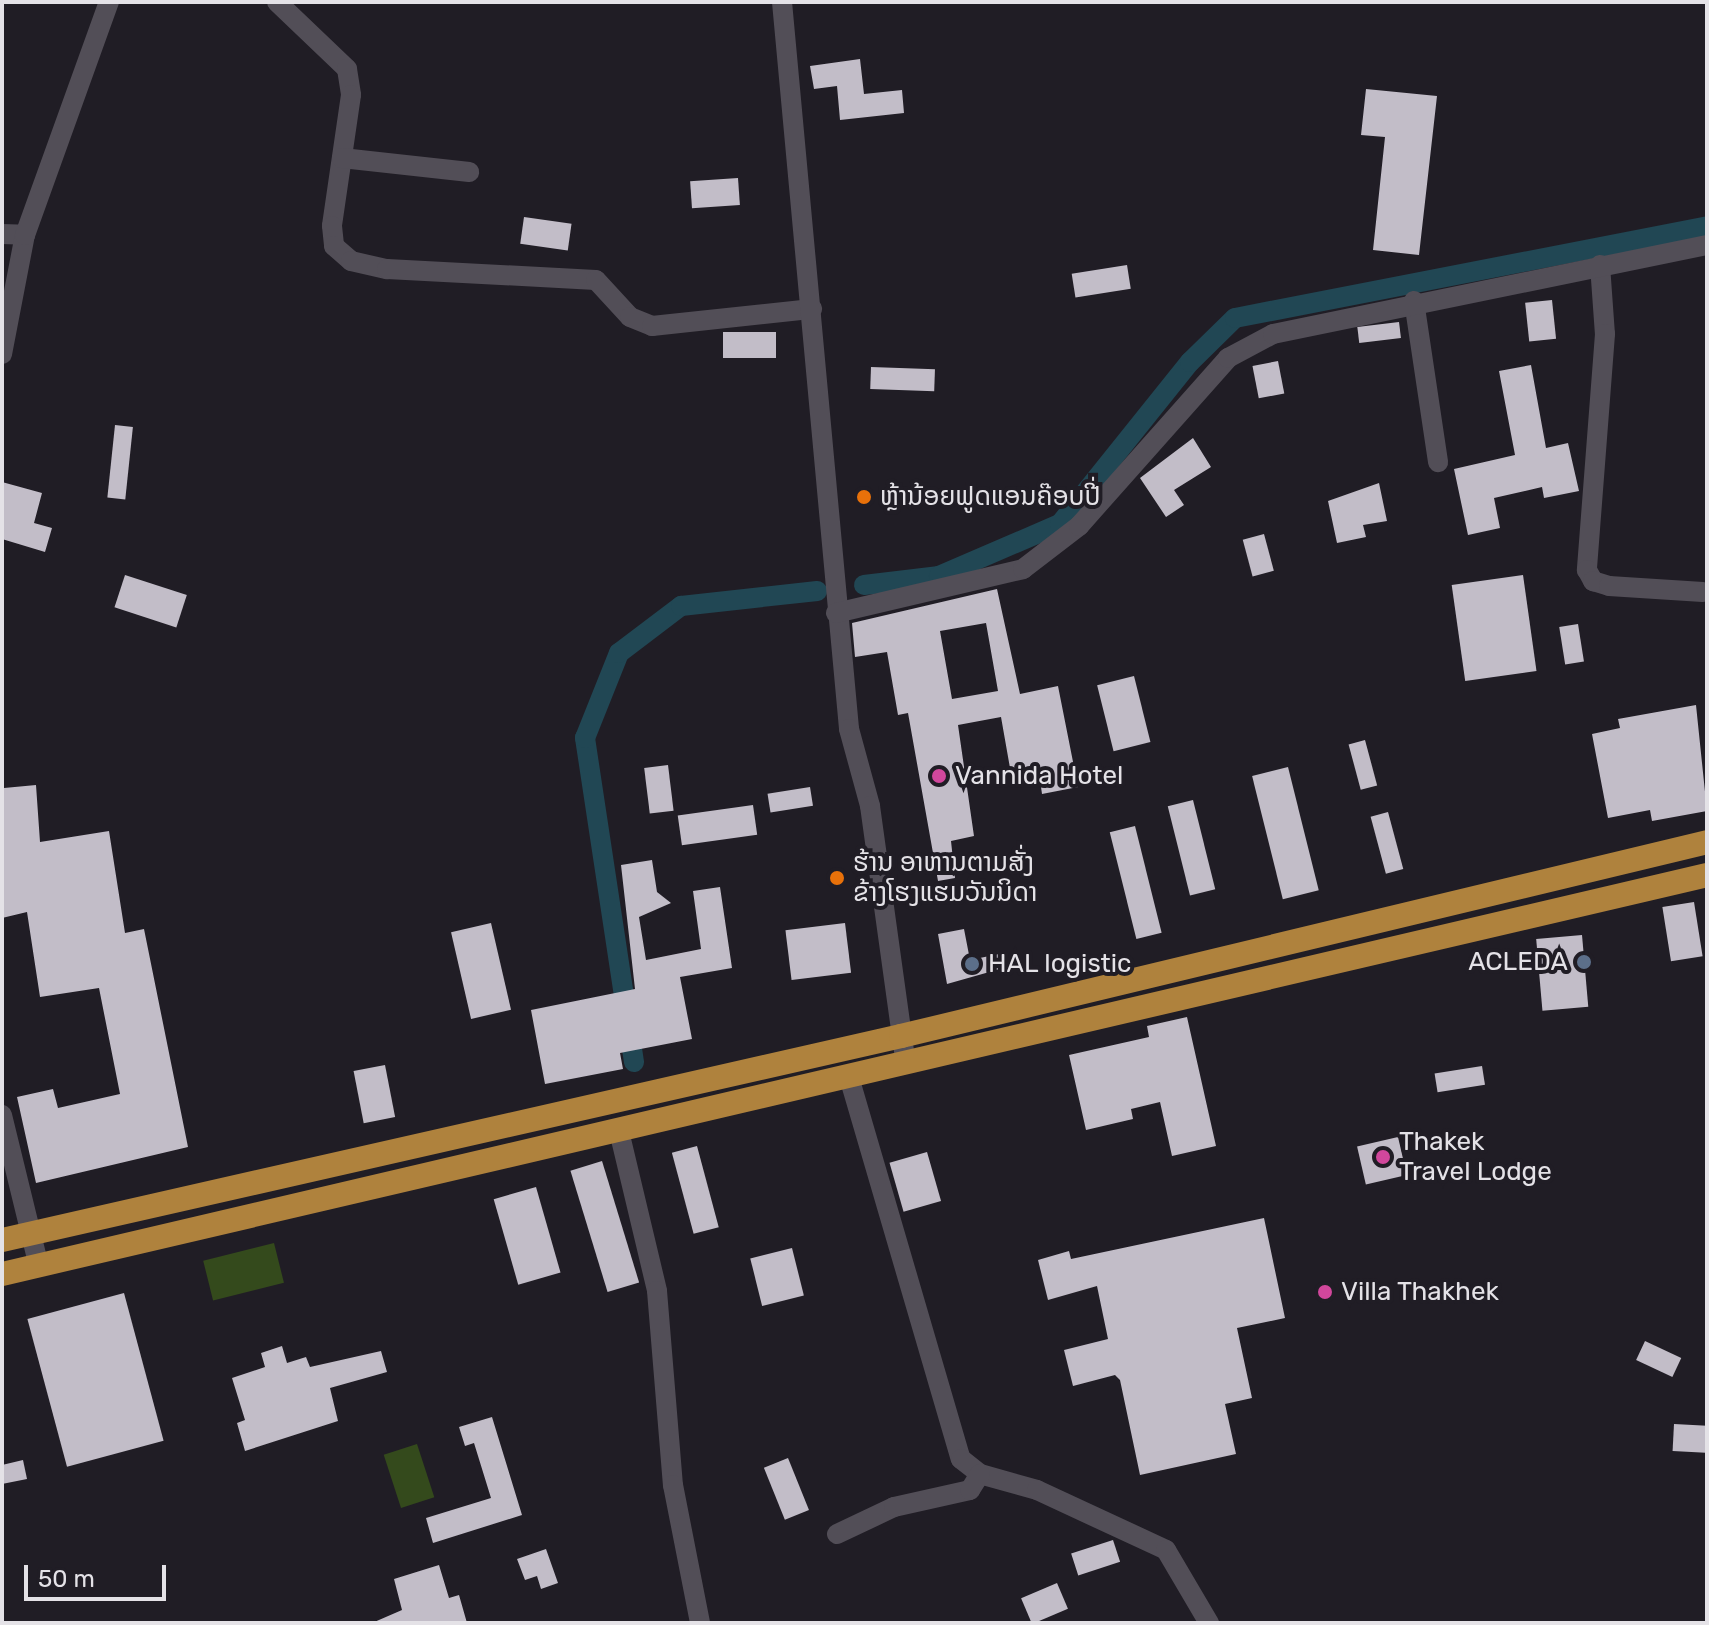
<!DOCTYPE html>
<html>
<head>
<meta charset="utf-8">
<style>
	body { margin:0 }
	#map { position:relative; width:1709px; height:1625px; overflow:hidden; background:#201d25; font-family:Rubik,"Noto Sans Lao",sans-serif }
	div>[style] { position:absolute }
	.green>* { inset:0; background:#344a1c; transform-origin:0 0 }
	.canal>* { height:20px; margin:-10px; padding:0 10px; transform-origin:10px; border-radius:10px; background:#214754 }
	.building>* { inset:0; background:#c2bdc8; transform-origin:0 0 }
	.minor>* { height:20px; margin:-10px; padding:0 10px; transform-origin:10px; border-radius:10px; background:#524e57 }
	.major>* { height:24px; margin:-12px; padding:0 12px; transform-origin:12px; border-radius:12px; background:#af823d }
	.dots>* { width:22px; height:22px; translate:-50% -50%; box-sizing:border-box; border:4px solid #201d25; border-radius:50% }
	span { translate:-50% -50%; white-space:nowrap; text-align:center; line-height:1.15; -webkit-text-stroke:8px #201d25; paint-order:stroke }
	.poi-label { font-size:26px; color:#e4e2e7 }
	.left { translate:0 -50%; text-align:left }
	.right { translate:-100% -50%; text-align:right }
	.frame { position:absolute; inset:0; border:4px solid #e4e2e7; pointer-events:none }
	.scale { position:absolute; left:24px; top:1565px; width:142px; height:36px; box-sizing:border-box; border:4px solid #e4e2e7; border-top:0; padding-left:10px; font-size:24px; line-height:28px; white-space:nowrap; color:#e4e2e7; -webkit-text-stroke:6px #201d25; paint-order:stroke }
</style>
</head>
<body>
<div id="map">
	<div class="green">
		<i style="left:274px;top:1243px;width:41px;height:73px;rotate:76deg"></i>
		<i style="left:417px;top:1444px;width:56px;height:35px;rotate:72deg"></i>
	</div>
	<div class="canal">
		<i style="left:864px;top:585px;width:76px;rotate:-6.8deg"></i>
		<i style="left:939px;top:576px;width:132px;rotate:-23.3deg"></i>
		<i style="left:1060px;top:524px;width:208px;rotate:-51.3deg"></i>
		<i style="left:1190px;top:362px;width:63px;rotate:-44.4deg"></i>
		<i style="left:1235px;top:318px;width:481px;rotate:-11deg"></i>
		<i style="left:634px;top:1062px;width:328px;rotate:-98.6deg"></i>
		<i style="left:585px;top:738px;width:92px;rotate:-68.2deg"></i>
		<i style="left:619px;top:653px;width:78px;rotate:-37.2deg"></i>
		<i style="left:681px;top:606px;width:137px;rotate:-6.3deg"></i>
	</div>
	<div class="building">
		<i style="clip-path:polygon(860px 59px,864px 94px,902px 90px,904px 113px,840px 120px,837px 86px,814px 89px,810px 66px)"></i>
		<i style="clip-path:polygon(1366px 89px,1437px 96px,1419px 255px,1373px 250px,1385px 137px,1361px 135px)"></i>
		<i style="left:738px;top:178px;width:27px;height:48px;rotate:86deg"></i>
		<i style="left:524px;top:217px;width:48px;height:27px;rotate:8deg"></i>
		<i style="left:1127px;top:265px;width:24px;height:56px;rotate:81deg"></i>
		<i style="left:1552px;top:300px;width:39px;height:27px;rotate:84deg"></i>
		<i style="left:1399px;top:322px;width:16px;height:42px;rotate:83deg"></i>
		<i style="left:723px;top:332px;width:53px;height:26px"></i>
		<i style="left:1278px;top:361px;width:33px;height:26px;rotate:79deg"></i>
		<i style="clip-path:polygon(1531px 365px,1546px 448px,1568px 443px,1579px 491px,1544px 498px,1542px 487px,1494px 498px,1500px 528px,1468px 535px,1454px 469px,1515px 455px,1499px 371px)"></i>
		<i style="left:871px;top:367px;width:64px;height:22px;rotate:2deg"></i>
		<i style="left:115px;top:425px;width:18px;height:73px;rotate:6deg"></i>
		<i style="clip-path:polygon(1193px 438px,1211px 467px,1174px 490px,1184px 505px,1166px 517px,1140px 478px)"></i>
		<i style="clip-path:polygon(2px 482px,42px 493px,34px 523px,52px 528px,45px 552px,2px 539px)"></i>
		<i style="clip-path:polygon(1379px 483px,1387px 521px,1363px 525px,1366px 537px,1337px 543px,1328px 501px)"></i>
		<i style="left:1264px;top:534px;width:38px;height:22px;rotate:75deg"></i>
		<i style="left:125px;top:575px;width:65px;height:34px;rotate:18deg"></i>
		<i style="left:1523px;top:575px;width:97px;height:72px;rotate:82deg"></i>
		<i style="clip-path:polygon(evenodd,997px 589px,1020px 694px,1058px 686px,1078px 787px,1042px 794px,1040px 780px,1013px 785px,1001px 717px,958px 725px,974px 836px,951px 841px,955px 878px,938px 881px,908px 713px,898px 715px,887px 652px,855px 657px,852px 623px,997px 589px,986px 623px,998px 691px,952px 699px,940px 631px,986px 623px)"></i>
		<i style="left:1578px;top:624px;width:38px;height:19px;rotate:81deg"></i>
		<i style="left:1134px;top:676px;width:68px;height:38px;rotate:76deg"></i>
		<i style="clip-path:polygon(1696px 705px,1707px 811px,1652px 821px,1650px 810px,1608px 818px,1592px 734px,1620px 728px,1618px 719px)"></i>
		<i style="left:1365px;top:740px;width:47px;height:17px;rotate:75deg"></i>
		<i style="left:668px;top:765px;width:46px;height:24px;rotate:83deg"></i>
		<i style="left:1288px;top:767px;width:127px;height:37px;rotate:76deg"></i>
		<i style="clip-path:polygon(36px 785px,40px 842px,109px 831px,125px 933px,144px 929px,188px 1147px,36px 1183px,17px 1097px,53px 1089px,58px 1108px,120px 1094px,99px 988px,40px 997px,27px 912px,2px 918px,4px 788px)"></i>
		<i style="left:810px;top:787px;width:19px;height:43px;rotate:81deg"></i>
		<i style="left:1193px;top:800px;width:92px;height:26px;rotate:76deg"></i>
		<i style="left:753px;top:805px;width:30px;height:76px;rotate:82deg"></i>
		<i style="left:1388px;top:812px;width:59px;height:18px;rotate:75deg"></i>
		<i style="left:1135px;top:826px;width:110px;height:26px;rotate:76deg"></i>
		<i style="clip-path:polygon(652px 860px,657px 892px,671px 903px,639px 917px,646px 960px,701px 949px,693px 891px,720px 887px,732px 968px,680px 977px,692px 1039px,620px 1053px,623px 1069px,545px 1084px,531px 1010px,635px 989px,621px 865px)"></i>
		<i style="left:1694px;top:902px;width:55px;height:32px;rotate:81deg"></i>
		<i style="left:491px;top:923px;width:89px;height:41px;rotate:77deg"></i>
		<i style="left:845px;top:923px;width:50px;height:60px;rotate:83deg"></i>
		<i style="clip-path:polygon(964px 929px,970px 960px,1004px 953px,1007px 967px,947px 984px,938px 934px)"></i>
		<i style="left:1582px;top:935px;width:72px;height:46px;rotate:85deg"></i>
		<i style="clip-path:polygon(1187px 1017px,1216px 1146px,1172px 1156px,1160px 1102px,1131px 1109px,1133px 1119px,1086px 1130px,1069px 1055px,1149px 1037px,1147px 1026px)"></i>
		<i style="left:385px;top:1065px;width:53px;height:32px;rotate:79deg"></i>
		<i style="left:1482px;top:1066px;width:19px;height:48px;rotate:81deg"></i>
		<i style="left:1398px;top:1137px;width:39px;height:42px;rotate:77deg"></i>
		<i style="left:697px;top:1146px;width:84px;height:26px;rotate:75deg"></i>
		<i style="left:927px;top:1152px;width:51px;height:39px;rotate:74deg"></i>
		<i style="left:602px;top:1161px;width:127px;height:33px;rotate:73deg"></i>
		<i style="left:536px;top:1187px;width:89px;height:44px;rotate:74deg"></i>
		<i style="clip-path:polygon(1264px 1218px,1285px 1318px,1237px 1328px,1252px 1398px,1225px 1404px,1236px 1454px,1140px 1475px,1120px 1380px,1115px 1375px,1073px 1386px,1064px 1350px,1108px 1339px,1097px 1286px,1048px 1300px,1038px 1260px,1069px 1251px,1071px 1259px)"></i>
		<i style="left:792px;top:1248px;width:49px;height:43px;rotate:76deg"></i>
		<i style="left:124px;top:1293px;width:153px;height:100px;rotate:75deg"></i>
		<i style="left:1645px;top:1341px;width:40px;height:21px;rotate:25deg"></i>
		<i style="clip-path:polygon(282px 1346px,287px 1363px,306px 1357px,310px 1367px,381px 1351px,387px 1372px,330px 1388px,338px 1421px,245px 1451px,237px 1423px,245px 1420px,232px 1378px,265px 1367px,261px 1353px)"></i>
		<i style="clip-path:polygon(492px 1417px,522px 1515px,433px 1543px,426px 1518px,491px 1498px,474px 1443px,465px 1446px,459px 1427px)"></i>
		<i style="left:1674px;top:1424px;width:33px;height:27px;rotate:3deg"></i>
		<i style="left:788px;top:1458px;width:56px;height:26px;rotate:68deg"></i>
		<i style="clip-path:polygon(23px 1460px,27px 1479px,2px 1484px,2px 1465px)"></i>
		<i style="left:1113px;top:1540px;width:23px;height:44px;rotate:72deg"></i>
		<i style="clip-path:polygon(546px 1549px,558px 1583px,541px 1589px,537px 1576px,525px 1580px,517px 1559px)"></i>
		<i style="clip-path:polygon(439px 1565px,449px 1598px,459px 1595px,467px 1623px,372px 1623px,402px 1610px,394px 1579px)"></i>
		<i style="left:1057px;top:1583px;width:28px;height:39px;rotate:67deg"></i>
	</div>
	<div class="minor">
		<i style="left:277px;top:2px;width:97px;rotate:43.7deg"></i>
		<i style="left:347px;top:69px;width:26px;rotate:81deg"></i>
		<i style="left:351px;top:95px;width:132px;rotate:98.3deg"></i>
		<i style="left:332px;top:226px;width:20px;rotate:84deg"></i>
		<i style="left:334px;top:246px;width:23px;rotate:41deg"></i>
		<i style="left:351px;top:261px;width:37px;rotate:13deg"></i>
		<i style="left:387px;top:269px;width:209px;rotate:3deg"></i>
		<i style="left:596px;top:280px;width:50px;rotate:47.4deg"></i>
		<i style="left:630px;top:317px;width:24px;rotate:22deg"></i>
		<i style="left:652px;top:326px;width:161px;rotate:-6.1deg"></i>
		<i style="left:782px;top:2px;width:730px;rotate:84.73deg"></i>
		<i style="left:849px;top:729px;width:80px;rotate:74.7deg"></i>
		<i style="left:870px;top:806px;width:260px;rotate:82.1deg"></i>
		<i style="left:342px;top:158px;width:128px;rotate:6.3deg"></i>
		<i style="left:2px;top:234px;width:23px;rotate:2deg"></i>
		<i style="left:1600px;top:265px;width:69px;rotate:85.9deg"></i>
		<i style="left:1605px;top:334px;width:237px;rotate:94.4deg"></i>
		<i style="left:1587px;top:570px;width:13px;rotate:61deg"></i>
		<i style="left:1593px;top:581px;width:17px;rotate:17deg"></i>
		<i style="left:1609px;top:586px;width:94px;rotate:3.7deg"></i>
		<i style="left:1414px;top:301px;width:163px;rotate:81.5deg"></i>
		<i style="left:2px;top:354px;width:121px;rotate:-79.1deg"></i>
		<i style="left:25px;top:235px;width:248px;rotate:-70.2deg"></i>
		<i style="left:836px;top:613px;width:192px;rotate:-13.2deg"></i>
		<i style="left:1023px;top:569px;width:71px;rotate:-37.5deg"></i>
		<i style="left:1079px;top:526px;width:225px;rotate:-48.4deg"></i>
		<i style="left:1228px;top:358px;width:51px;rotate:-28.1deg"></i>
		<i style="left:1273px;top:334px;width:443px;rotate:-11.6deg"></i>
		<i style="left:849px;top:1077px;width:398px;rotate:73.7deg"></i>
		<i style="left:961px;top:1459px;width:24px;rotate:38deg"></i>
		<i style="left:980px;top:1474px;width:59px;rotate:15.7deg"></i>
		<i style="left:1037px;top:1490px;width:142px;rotate:24.9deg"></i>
		<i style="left:1166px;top:1550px;width:85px;rotate:59.5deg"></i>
		<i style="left:2px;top:1115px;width:152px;rotate:76.3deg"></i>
		<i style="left:619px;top:1131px;width:164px;rotate:76.6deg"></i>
		<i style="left:657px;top:1291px;width:195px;rotate:85.3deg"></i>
		<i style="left:673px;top:1485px;width:141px;rotate:78.9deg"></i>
		<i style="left:837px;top:1534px;width:63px;rotate:-25.3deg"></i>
		<i style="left:894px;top:1507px;width:78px;rotate:-12.6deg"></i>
		<i style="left:970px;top:1490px;width:19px;rotate:-58deg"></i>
	</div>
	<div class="major">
		<i style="left:2px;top:1240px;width:922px;rotate:-12.78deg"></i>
		<i style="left:901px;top:1036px;width:829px;rotate:-13.53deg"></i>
		<i style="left:2px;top:1274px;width:1751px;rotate:-13.17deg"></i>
	</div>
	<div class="dots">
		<i style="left:864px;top:497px;background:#e8710a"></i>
		<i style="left:939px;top:776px;background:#d1479c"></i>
		<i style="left:837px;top:878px;background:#e8710a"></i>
		<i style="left:1584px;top:962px;background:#5c6f8a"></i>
		<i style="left:972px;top:964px;background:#5c6f8a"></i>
		<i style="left:1383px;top:1157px;background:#d1479c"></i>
		<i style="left:1325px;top:1292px;background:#d1479c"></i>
	</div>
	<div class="poi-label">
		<span class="left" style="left:880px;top:497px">ຫຼ້ານ້ອຍຟູດແອນຄ໊ອບປີ່</span>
		<span class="left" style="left:955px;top:776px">Vannida Hotel</span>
		<span class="left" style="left:853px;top:878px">ຮ້ານ ອາຫານຕາມສັ່ງ<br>ຂ້າງໂຮງແຮມວັນນິດາ</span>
		<span class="right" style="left:1568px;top:962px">ACLEDA</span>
		<span class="left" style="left:988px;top:964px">HAL logistic</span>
		<span class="left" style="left:1399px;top:1157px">Thakek<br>Travel Lodge</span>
		<span class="left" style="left:1341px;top:1292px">Villa Thakhek</span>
	</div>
	<div class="frame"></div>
	<div class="scale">50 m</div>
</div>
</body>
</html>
